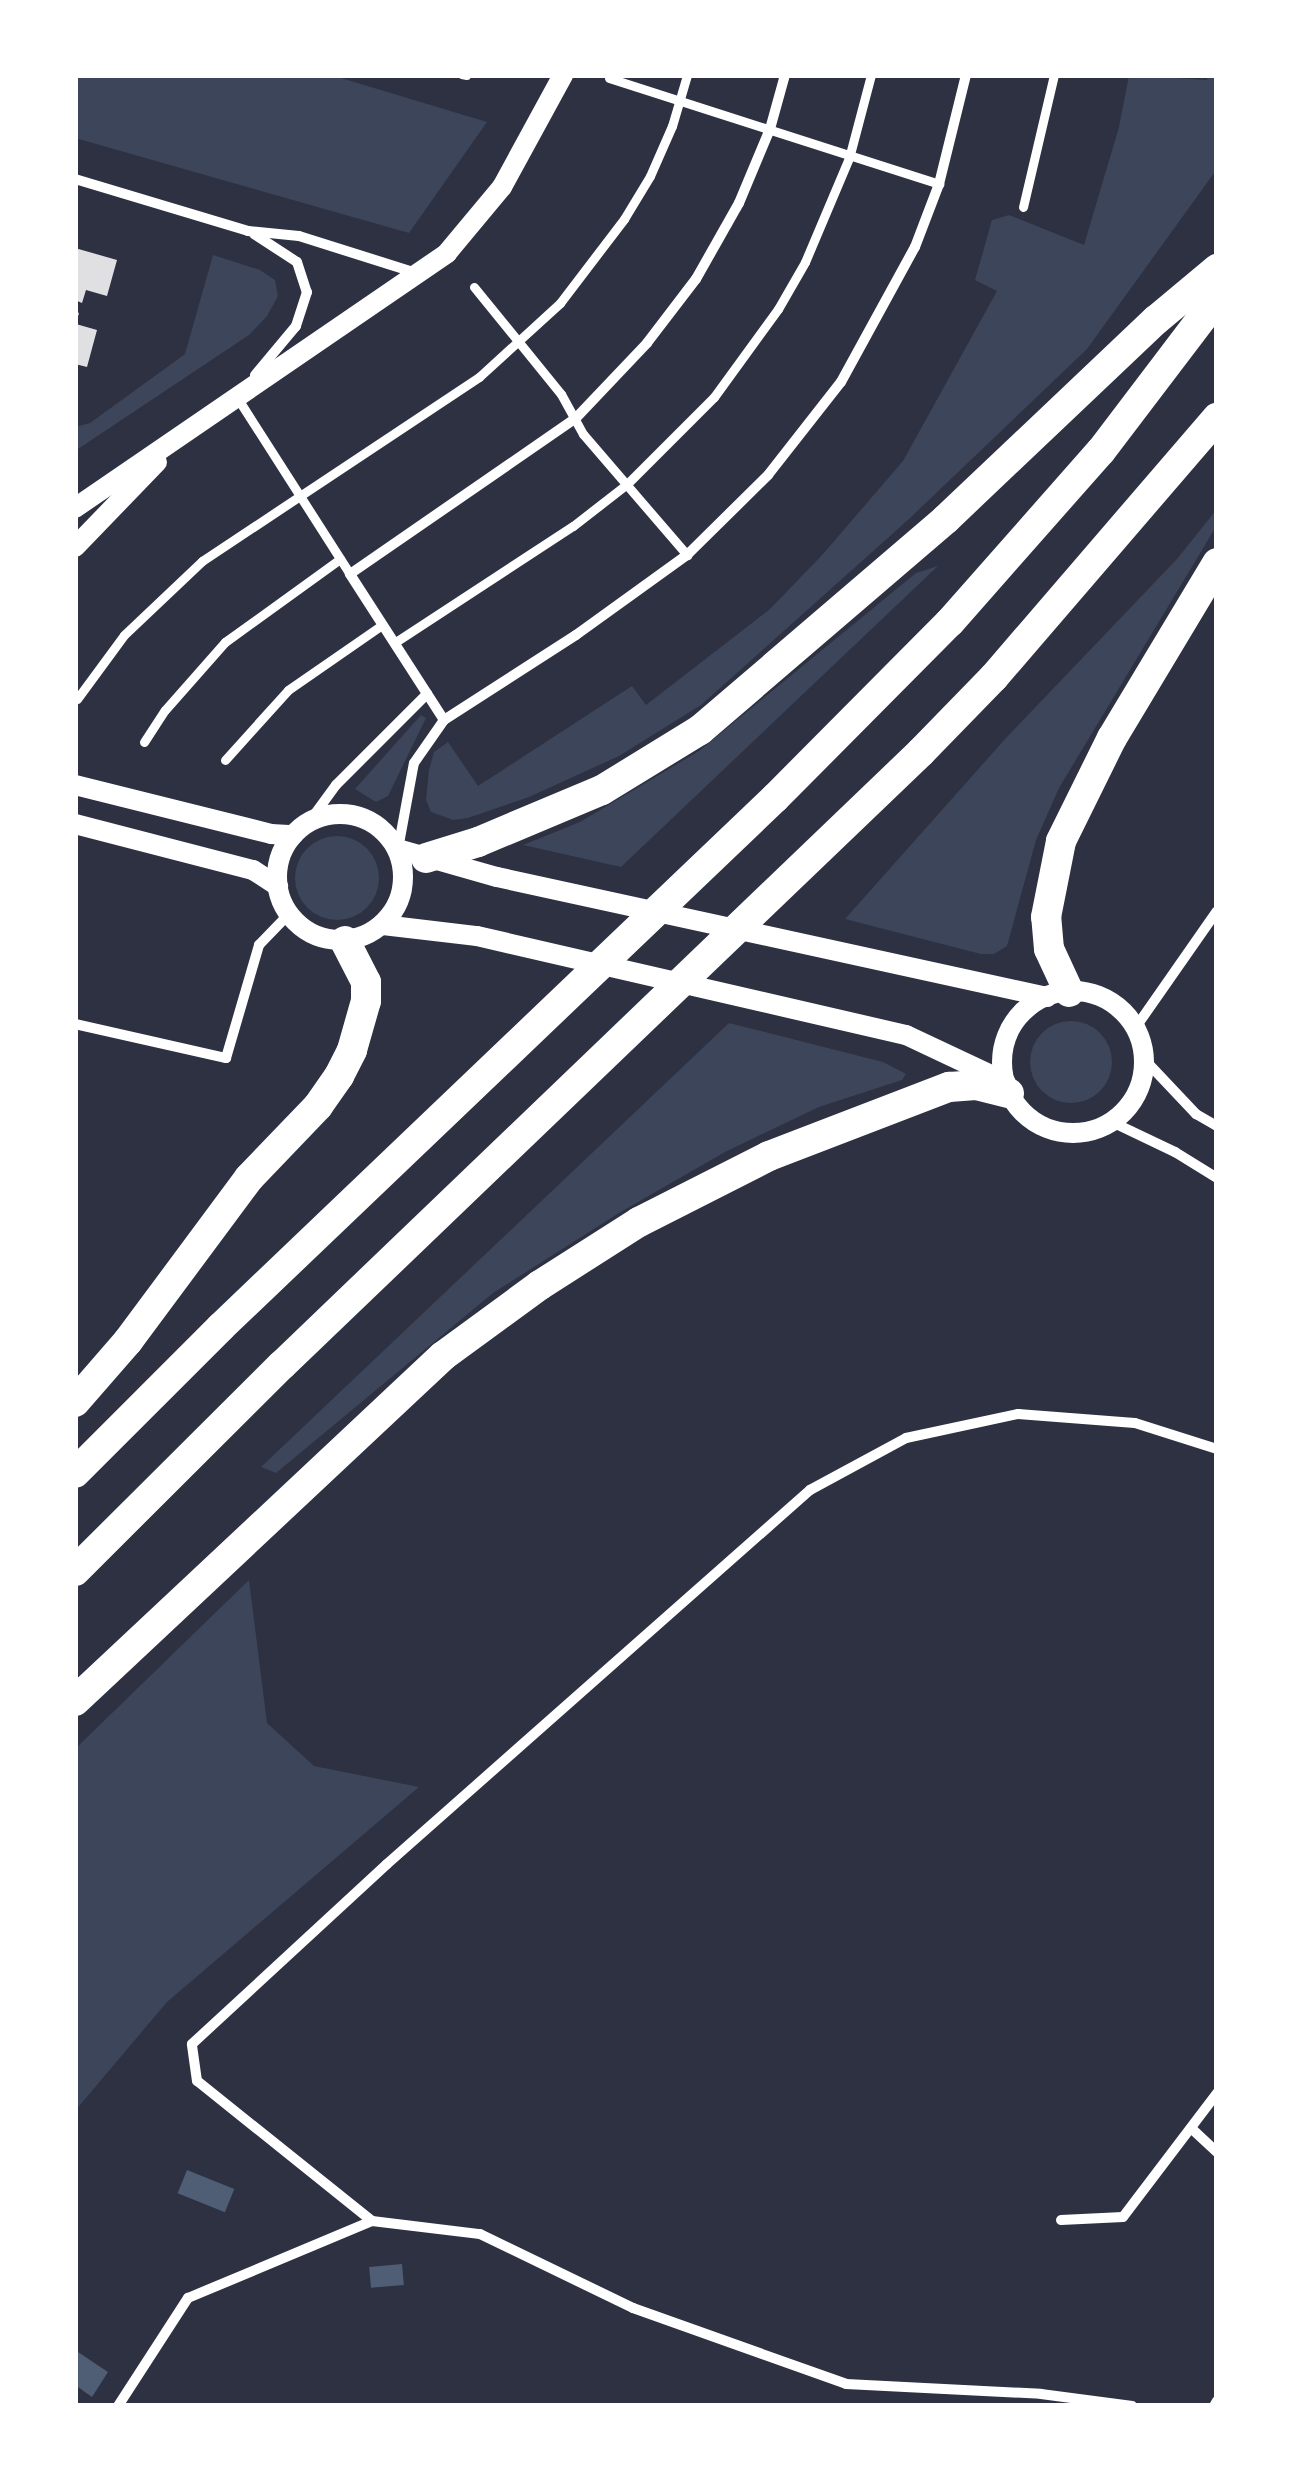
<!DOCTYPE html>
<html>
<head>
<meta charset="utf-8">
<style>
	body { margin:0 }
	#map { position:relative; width:1292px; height:2481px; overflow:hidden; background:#2d3142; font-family:Lato,sans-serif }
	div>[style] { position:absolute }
	.green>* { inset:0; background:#3c4559 }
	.round { border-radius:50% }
	.water>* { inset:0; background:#4f5d75; transform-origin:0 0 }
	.building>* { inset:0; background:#e0e0e3 }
	.service>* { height:8px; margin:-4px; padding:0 4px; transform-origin:4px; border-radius:4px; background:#fff }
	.pedestrian>* { height:9px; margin:-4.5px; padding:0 4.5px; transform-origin:4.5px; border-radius:4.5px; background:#fff }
	.minor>* { height:10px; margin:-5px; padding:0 5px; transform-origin:5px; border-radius:5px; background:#fff }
	.secondary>* { height:20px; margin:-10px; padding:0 10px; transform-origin:10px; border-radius:10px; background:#fff }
	.secondary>.ring { margin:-10px; padding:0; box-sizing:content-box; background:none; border:20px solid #fff; border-radius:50% }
	.motorway>* { height:30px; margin:-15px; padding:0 15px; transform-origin:15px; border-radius:15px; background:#fff }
	span { translate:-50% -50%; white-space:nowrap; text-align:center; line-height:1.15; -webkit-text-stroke:8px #fff; paint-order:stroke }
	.frame { position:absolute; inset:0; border:78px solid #fff; pointer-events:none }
</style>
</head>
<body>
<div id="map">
	<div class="green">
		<i style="clip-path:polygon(75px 75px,331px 75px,487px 122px,409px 233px,75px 138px)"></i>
		<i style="clip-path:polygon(1129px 75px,1207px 80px,1208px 75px,1217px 75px,1217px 169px,1087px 349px,909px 519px,701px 705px,619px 756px,529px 797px,468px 818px,453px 820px,431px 812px,426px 800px,429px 770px,434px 752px,448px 742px,478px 786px,632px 686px,646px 705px,770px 609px,823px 554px,903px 461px,997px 291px,975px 280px,992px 220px,1009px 215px,1084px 245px,1119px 127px)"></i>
		<i style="clip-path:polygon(213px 255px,260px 270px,275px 280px,278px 296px,267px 316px,249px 335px,75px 451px,75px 427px,90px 423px,185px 354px)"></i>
		<i style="clip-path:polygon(1217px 509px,1217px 525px,1059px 788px,1036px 840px,1007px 946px,994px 954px,981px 954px,845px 919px,1006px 738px,1177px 559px)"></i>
		<i style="clip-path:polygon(938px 566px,621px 867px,523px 845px,580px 822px,699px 751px,916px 573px)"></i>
		<i style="clip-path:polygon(421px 715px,426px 718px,388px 796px,376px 802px,355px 789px)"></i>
		<i class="round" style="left:295px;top:836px;width:84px;height:84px"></i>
		<i class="round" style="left:1030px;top:1021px;width:82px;height:82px"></i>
		<i style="clip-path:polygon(729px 1023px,883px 1062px,906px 1074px,902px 1080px,819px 1107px,725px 1152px,619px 1213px,493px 1293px,276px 1473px,261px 1467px)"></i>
		<i style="clip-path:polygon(249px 1580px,267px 1723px,314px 1766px,419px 1787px,167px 2002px,75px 2111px,75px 1749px)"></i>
	</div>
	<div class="water">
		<i style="left:187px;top:2170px;width:51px;height:25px;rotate:22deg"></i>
		<i style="left:402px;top:2264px;width:21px;height:33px;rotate:85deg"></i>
		<i style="clip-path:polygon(75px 2350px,108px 2372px,92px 2397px,75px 2385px)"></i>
	</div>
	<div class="building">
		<i style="clip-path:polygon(75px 248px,117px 260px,107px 296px,86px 290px,82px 303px,75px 300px)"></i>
		<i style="clip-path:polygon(75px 311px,79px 313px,76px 324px,97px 330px,87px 367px,75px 364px)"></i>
	</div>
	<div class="service">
		<i style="left:462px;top:75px;width:5px;rotate:11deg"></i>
	</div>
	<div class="pedestrian">
		<i style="left:609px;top:78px;width:347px;rotate:17.8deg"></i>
		<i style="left:1023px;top:207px;width:136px;rotate:-76.8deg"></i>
		<i style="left:474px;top:287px;width:138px;rotate:50.9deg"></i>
		<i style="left:561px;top:394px;width:46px;rotate:61.2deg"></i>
		<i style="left:583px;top:434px;width:160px;rotate:49.3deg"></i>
		<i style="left:238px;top:399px;width:208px;rotate:57.4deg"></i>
		<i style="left:394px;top:643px;width:214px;rotate:-33.2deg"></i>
		<i style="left:573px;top:526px;width:68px;rotate:-37.9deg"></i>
		<i style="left:627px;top:484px;width:123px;rotate:-45deg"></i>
		<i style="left:714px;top:397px;width:109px;rotate:-54deg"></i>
		<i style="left:778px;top:309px;width:54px;rotate:-60.1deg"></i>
		<i style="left:805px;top:262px;width:113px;rotate:-67.1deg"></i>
		<i style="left:849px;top:158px;width:86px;rotate:-75.2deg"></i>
		<i style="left:77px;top:699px;width:79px;rotate:-53.7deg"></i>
		<i style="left:124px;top:635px;width:108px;rotate:-43.5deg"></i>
		<i style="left:202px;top:561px;width:333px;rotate:-33.6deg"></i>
		<i style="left:479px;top:377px;width:110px;rotate:-42.4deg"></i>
		<i style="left:560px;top:303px;width:106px;rotate:-52.7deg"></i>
		<i style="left:624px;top:219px;width:50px;rotate:-58.8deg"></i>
		<i style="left:650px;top:176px;width:55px;rotate:-66.3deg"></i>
		<i style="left:672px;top:126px;width:53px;rotate:-73.6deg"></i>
		<i style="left:144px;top:742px;width:38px;rotate:-57deg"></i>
		<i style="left:165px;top:710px;width:91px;rotate:-48.6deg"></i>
		<i style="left:225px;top:642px;width:142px;rotate:-35.8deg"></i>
		<i style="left:225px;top:760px;width:94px;rotate:-48deg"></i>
		<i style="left:288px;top:690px;width:114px;rotate:-34.7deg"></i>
	</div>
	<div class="minor">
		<i style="left:75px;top:179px;width:181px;rotate:16.7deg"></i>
		<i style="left:248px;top:231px;width:51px;rotate:5.6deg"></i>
		<i style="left:299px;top:236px;width:123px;rotate:17.5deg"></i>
		<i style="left:254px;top:234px;width:51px;rotate:33.1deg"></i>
		<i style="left:297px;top:262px;width:32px;rotate:72deg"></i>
		<i style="left:307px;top:292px;width:36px;rotate:108deg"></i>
		<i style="left:296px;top:326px;width:64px;rotate:129.9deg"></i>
		<i style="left:444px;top:720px;width:174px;rotate:-122.8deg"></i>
		<i style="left:350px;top:574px;width:273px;rotate:-34.6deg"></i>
		<i style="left:575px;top:419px;width:105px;rotate:-46.5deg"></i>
		<i style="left:647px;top:343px;width:81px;rotate:-52.6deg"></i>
		<i style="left:696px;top:279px;width:87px;rotate:-60.5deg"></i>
		<i style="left:739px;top:203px;width:80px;rotate:-67.3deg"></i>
		<i style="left:770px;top:129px;width:56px;rotate:-74.5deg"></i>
		<i style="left:309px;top:822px;width:46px;rotate:-53.9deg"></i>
		<i style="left:336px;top:785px;width:129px;rotate:-45deg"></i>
		<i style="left:398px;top:849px;width:87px;rotate:-79.5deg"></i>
		<i style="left:414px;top:763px;width:52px;rotate:-55.1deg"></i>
		<i style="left:444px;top:720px;width:157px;rotate:-32.8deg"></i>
		<i style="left:576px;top:635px;width:137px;rotate:-35.8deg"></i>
		<i style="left:687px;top:555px;width:114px;rotate:-44.6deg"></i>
		<i style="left:768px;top:475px;width:118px;rotate:-51.9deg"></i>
		<i style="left:841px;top:382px;width:154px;rotate:-61.3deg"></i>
		<i style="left:915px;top:247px;width:67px;rotate:-69.1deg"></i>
		<i style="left:939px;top:184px;width:112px;rotate:-76.1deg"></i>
		<i style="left:75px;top:1024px;width:155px;rotate:12.7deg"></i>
		<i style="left:226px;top:1058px;width:118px;rotate:-73.7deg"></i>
		<i style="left:259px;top:945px;width:42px;rotate:-46deg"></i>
		<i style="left:1136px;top:1027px;width:141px;rotate:-55.1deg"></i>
		<i style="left:1144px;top:1059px;width:76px;rotate:46.6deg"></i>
		<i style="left:1196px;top:1114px;width:24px;rotate:30deg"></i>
		<i style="left:1112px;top:1122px;width:70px;rotate:25.5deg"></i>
		<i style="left:1175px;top:1152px;width:49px;rotate:31.8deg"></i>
		<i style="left:1191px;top:2128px;width:35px;rotate:43deg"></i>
		<i style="left:1061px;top:2220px;width:62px;rotate:-2.8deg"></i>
		<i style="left:1123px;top:2217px;width:156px;rotate:-52.8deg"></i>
		<i style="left:372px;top:2221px;width:224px;rotate:-141.3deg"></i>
		<i style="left:197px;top:2081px;width:37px;rotate:-98deg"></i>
		<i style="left:192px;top:2044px;width:265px;rotate:-42.7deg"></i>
		<i style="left:387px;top:1864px;width:565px;rotate:-41.48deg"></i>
		<i style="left:810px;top:1490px;width:109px;rotate:-28.4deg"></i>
		<i style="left:906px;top:1438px;width:115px;rotate:-12.1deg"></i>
		<i style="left:1018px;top:1414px;width:117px;rotate:4.4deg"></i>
		<i style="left:1135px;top:1423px;width:86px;rotate:17.6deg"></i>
		<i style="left:118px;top:2406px;width:129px;rotate:-57.1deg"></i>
		<i style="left:188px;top:2298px;width:199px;rotate:-22.7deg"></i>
		<i style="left:372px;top:2221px;width:109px;rotate:6.9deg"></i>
		<i style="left:480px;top:2234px;width:170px;rotate:25.8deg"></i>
		<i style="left:633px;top:2308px;width:226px;rotate:19.6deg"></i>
		<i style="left:846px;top:2384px;width:195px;rotate:2.9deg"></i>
		<i style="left:1041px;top:2394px;width:92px;rotate:7.5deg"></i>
		<i style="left:1214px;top:2406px;width:6px;rotate:-59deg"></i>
	</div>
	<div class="secondary">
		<i style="left:75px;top:508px;width:451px;rotate:-34.4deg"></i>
		<i style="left:447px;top:253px;width:86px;rotate:-50.2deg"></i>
		<i style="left:502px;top:187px;width:128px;rotate:-61.4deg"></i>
		<i style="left:75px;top:547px;width:118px;rotate:-46deg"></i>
		<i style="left:75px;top:785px;width:202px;rotate:14deg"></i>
		<i style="left:271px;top:834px;width:22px;rotate:3deg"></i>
		<i class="ring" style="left:277px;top:814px;width:106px;height:106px"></i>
		<i style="left:75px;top:824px;width:184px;rotate:14.5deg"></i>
		<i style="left:253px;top:870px;width:30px;rotate:33deg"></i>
		<i style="left:398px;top:849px;width:103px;rotate:15.8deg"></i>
		<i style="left:497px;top:877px;width:563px;rotate:12.31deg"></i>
		<i style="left:383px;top:925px;width:95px;rotate:6.7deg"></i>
		<i style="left:477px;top:936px;width:440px;rotate:13deg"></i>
		<i style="left:906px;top:1035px;width:110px;rotate:25.2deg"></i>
		<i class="ring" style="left:1002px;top:991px;width:122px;height:122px"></i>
	</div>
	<div class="motorway">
		<i style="left:426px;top:858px;width:54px;rotate:-17.1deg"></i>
		<i style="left:478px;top:842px;width:134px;rotate:-22.8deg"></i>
		<i style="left:602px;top:790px;width:115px;rotate:-31.5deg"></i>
		<i style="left:700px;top:730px;width:324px;rotate:-40.6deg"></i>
		<i style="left:946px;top:519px;width:289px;rotate:-43.5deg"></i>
		<i style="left:1156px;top:320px;width:80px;rotate:-39.9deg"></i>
		<i style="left:1069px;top:992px;width:47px;rotate:-114.9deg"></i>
		<i style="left:1049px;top:949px;width:32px;rotate:-95deg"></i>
		<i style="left:1046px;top:917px;width:77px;rotate:-78.8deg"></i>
		<i style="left:1061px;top:841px;width:115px;rotate:-63.7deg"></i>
		<i style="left:1112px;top:738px;width:204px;rotate:-59deg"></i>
		<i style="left:75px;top:1402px;width:81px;rotate:-49deg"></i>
		<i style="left:128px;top:1341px;width:203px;rotate:-53.4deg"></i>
		<i style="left:249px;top:1178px;width:100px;rotate:-46.2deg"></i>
		<i style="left:318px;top:1106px;width:37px;rotate:-55deg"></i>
		<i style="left:339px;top:1076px;width:29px;rotate:-63deg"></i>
		<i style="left:352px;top:1050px;width:51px;rotate:-74.1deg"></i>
		<i style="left:366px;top:1001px;width:19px;rotate:-90deg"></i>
		<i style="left:366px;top:982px;width:46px;rotate:-117.1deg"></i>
		<i style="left:75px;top:1473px;width:206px;rotate:-45deg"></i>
		<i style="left:221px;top:1327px;width:766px;rotate:-43.68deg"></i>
		<i style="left:775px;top:798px;width:248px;rotate:-45.2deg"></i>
		<i style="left:950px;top:622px;width:228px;rotate:-48.6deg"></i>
		<i style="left:1101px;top:451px;width:192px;rotate:-52.8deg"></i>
		<i style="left:75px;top:1571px;width:292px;rotate:-44.9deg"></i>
		<i style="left:282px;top:1365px;width:885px;rotate:-43.81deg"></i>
		<i style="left:921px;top:752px;width:105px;rotate:-45.8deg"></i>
		<i style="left:994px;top:677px;width:342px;rotate:-49.3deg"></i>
		<i style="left:75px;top:1701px;width:504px;rotate:-43.15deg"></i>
		<i style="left:443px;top:1356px;width:120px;rotate:-36.2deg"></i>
		<i style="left:540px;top:1285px;width:117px;rotate:-32.5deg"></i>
		<i style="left:639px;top:1222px;width:146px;rotate:-26.9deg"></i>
		<i style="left:769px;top:1156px;width:193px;rotate:-21deg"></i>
		<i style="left:949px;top:1087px;width:27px;rotate:-4deg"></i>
		<i style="left:976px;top:1085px;width:34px;rotate:14deg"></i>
	</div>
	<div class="frame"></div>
</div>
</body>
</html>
